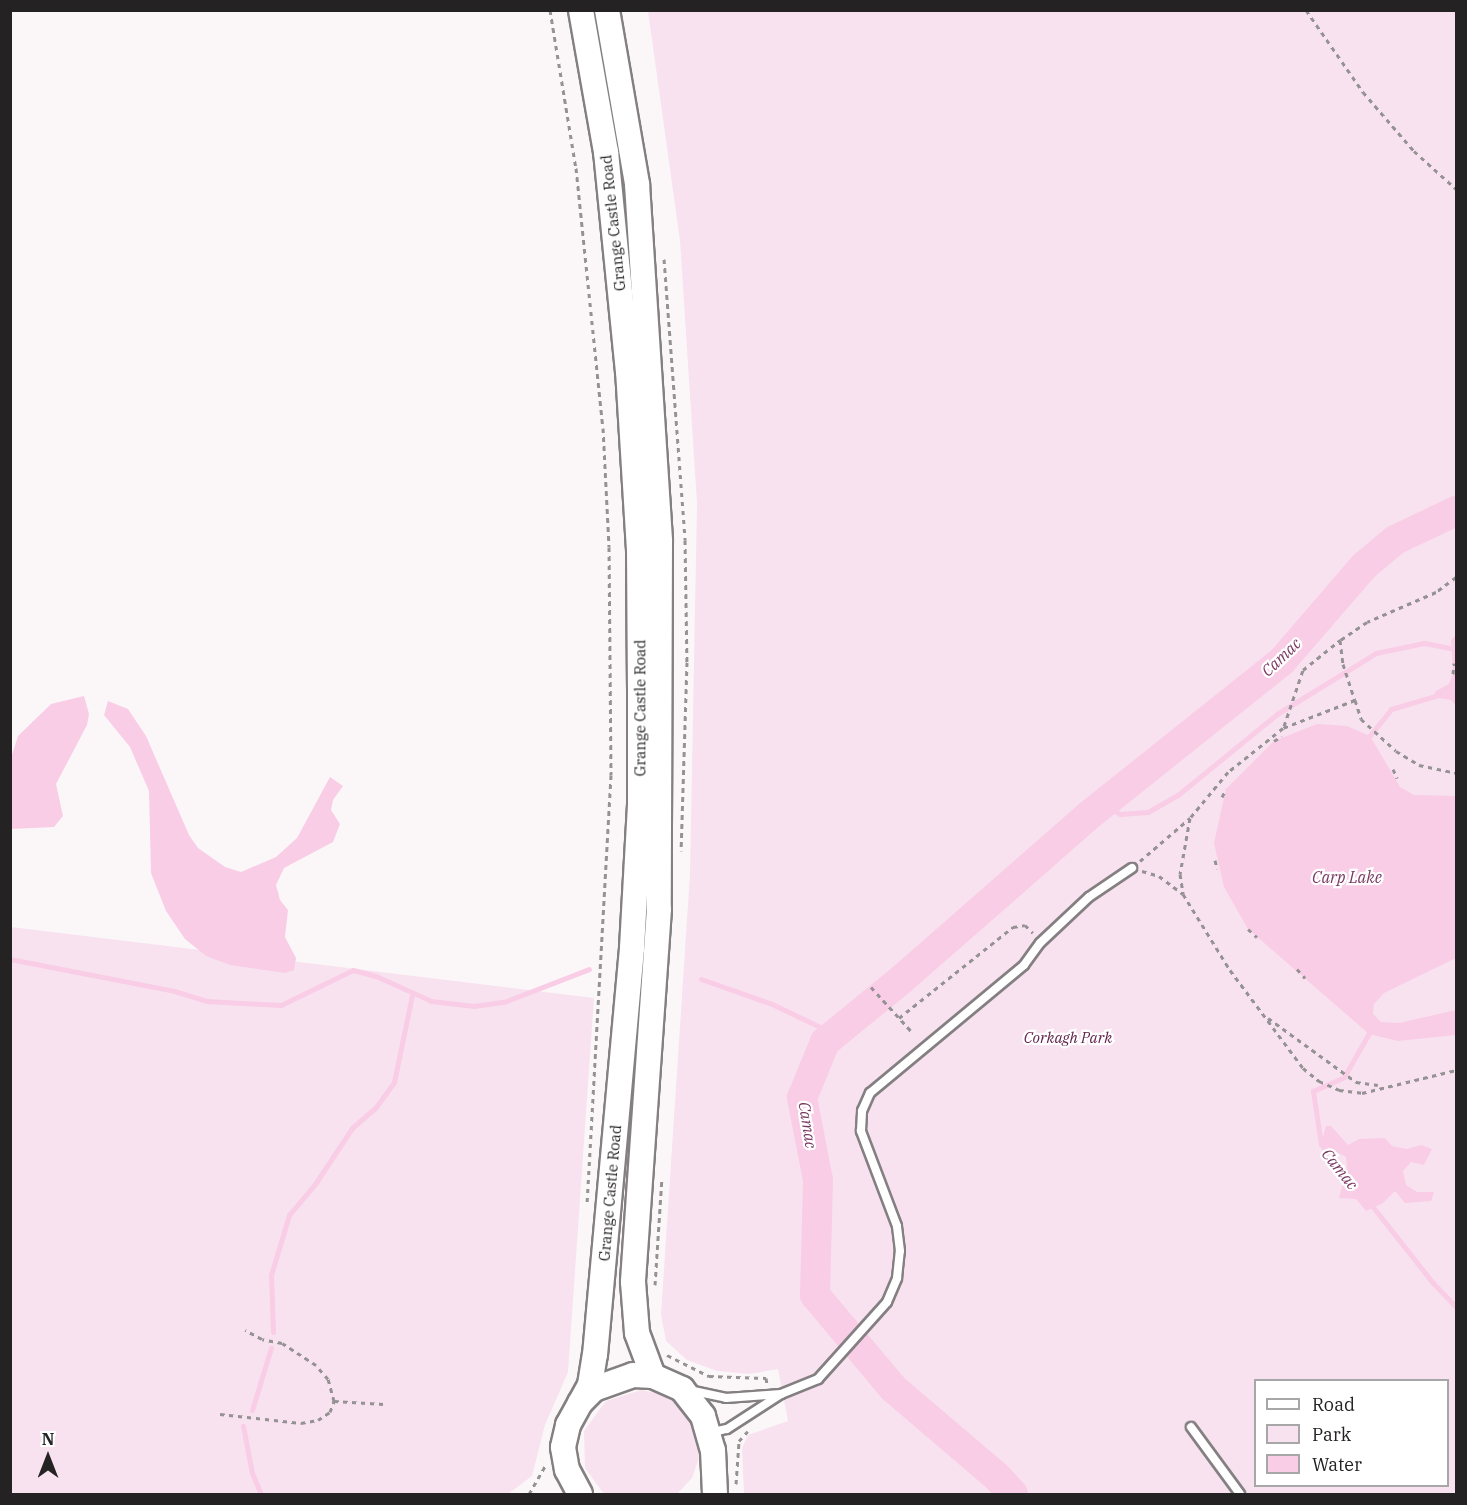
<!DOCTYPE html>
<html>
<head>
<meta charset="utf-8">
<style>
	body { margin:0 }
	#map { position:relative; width:1467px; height:1505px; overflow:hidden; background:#fbf7f9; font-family:"IBM Plex Serif",serif }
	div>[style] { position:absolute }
	.green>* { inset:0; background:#f8e2ef }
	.water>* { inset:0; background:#f9cde6 }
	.stream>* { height:5px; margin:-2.5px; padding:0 2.5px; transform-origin:2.5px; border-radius:2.5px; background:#f9cde6 }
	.river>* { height:30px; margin:-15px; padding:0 15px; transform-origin:15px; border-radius:15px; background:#f9cde6 }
	.path>* { height:3px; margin-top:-1.5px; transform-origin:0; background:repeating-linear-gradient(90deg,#959294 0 4.5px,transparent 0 9px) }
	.roads { filter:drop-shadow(2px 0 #848082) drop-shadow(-2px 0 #848082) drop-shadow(0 2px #848082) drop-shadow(0 -2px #848082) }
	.lane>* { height:8px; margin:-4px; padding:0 4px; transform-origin:4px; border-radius:4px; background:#fff }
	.secondary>* { height:24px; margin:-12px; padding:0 12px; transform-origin:12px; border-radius:12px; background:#fff }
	span { translate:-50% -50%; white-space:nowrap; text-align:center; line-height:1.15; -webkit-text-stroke:4.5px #fff; paint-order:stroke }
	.street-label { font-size:15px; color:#242223 }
	.park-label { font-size:15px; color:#61224b; font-style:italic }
	.water-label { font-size:16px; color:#7a3963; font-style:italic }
	.frame { position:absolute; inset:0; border:12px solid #242223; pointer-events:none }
	.legend { position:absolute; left:1254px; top:1379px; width:195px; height:108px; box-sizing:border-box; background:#fff; border:2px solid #a7a7a7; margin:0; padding:8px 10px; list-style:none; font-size:18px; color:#242223 }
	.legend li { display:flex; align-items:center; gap:12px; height:30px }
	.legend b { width:30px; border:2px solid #a7a7a7 }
	.north { position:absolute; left:18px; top:1427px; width:60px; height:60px; -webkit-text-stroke:4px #fff; paint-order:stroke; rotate:0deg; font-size:16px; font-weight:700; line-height:24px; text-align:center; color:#242223 }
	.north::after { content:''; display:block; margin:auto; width:21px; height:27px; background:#242223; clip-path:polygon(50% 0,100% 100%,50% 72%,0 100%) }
</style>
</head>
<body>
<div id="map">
	<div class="green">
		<i style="clip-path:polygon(evenodd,648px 11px,1456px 11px,1456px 1494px,744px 1494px,742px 1448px,748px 1435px,788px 1421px,778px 1369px,749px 1374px,717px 1371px,687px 1360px,666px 1341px,661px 1315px,690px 874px,697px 503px,680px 241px,648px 11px,1256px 1380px,1448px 1380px,1448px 1486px,1256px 1486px,1256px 1380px)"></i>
		<i style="clip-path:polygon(11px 927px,594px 998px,568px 1372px,545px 1425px,532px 1476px,508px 1494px,11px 1494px)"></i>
		<i style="clip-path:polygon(641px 1390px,661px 1394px,678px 1404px,691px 1419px,698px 1438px,699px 1458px,692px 1478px,677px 1494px,604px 1494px,585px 1468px,584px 1431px,606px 1401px)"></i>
	</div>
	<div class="water">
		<i style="clip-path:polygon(1456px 635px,1456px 706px,1451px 700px,1433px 697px,1436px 691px,1449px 684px,1453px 674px,1451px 640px)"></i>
		<i style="clip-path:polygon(84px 696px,89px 714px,87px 725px,56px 784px,63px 816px,54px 827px,11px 829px,11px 758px,18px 736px,51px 704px)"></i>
		<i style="clip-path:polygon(108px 701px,128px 709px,146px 736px,189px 835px,198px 848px,225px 867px,241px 872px,276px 857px,297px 838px,330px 777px,343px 786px,333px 800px,331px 810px,340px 824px,333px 842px,284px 868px,276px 885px,280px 900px,288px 910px,285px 937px,296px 958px,294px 970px,285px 973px,230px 965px,206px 956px,185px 939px,166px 911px,151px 873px,149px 791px,130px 747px,104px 715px)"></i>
		<i style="clip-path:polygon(1317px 724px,1347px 726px,1370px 736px,1400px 787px,1414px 795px,1456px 796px,1456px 958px,1384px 993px,1374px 1004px,1373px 1014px,1381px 1022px,1399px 1023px,1456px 1010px,1456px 1035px,1398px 1041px,1369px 1034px,1248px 929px,1224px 887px,1214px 843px,1226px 789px,1274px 741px)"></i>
		<i style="clip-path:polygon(1326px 1126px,1331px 1126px,1348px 1145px,1359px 1139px,1385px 1138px,1392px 1146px,1407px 1149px,1421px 1145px,1432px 1149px,1424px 1165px,1411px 1162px,1403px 1171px,1406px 1185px,1417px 1192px,1434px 1192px,1431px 1201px,1405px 1203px,1395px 1191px,1383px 1203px,1366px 1211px,1356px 1199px,1339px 1198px,1347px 1168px,1346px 1157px,1321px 1144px)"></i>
	</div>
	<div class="stream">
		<i style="left:1367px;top:739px;width:38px;rotate:-51deg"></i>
		<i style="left:1391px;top:709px;width:50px;rotate:-16.3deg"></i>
		<i style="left:1102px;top:804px;width:21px;rotate:29deg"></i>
		<i style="left:1120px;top:814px;width:28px;rotate:-4deg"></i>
		<i style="left:1148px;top:812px;width:36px;rotate:-30deg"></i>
		<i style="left:1179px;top:794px;width:127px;rotate:-39.2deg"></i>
		<i style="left:1277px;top:714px;width:116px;rotate:-31.6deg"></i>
		<i style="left:1376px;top:653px;width:49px;rotate:-11.8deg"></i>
		<i style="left:1424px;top:643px;width:33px;rotate:11deg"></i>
		<i style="left:10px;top:959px;width:167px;rotate:11deg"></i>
		<i style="left:174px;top:991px;width:34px;rotate:17deg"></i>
		<i style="left:206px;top:1001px;width:75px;rotate:3.1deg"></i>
		<i style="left:281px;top:1005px;width:80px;rotate:-25.9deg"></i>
		<i style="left:353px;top:970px;width:24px;rotate:15deg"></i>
		<i style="left:376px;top:976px;width:60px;rotate:24.4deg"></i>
		<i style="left:431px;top:1001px;width:43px;rotate:6.6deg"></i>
		<i style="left:474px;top:1006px;width:30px;rotate:-8deg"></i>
		<i style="left:504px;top:1002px;width:91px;rotate:-21.2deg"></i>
		<i style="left:701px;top:979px;width:75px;rotate:19.4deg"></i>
		<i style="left:772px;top:1004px;width:70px;rotate:25.5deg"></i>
		<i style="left:1349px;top:1179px;width:45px;rotate:-128.7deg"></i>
		<i style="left:1321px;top:1144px;width:54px;rotate:-98.6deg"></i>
		<i style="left:1313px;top:1091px;width:34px;rotate:-24deg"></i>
		<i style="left:1344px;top:1077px;width:56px;rotate:-60.3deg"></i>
		<i style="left:1369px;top:1202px;width:103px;rotate:51.7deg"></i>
		<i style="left:1433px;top:1283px;width:33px;rotate:46deg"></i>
		<i style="left:273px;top:1332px;width:57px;rotate:-92deg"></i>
		<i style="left:271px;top:1275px;width:63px;rotate:-73.3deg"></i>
		<i style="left:289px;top:1215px;width:40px;rotate:-50deg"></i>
		<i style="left:315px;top:1184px;width:67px;rotate:-56.5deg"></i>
		<i style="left:352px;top:1128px;width:32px;rotate:-41deg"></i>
		<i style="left:376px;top:1107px;width:31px;rotate:-54deg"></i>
		<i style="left:394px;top:1082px;width:89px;rotate:-78.3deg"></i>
		<i style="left:252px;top:1410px;width:65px;rotate:-73deg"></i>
		<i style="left:243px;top:1426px;width:48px;rotate:79.2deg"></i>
		<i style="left:252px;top:1473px;width:23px;rotate:67deg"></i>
	</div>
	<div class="river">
		<i style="left:1013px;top:1494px;width:25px;rotate:-133deg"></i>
		<i style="left:996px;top:1476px;width:135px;rotate:-139.5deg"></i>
		<i style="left:893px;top:1388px;width:121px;rotate:-130deg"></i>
		<i style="left:815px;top:1295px;width:115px;rotate:-88.5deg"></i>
		<i style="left:818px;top:1180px;width:84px;rotate:-101deg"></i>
		<i style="left:802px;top:1098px;width:61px;rotate:-67.7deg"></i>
		<i style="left:825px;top:1042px;width:99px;rotate:-39.3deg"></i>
		<i style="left:902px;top:979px;width:247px;rotate:-41.2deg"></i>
		<i style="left:1088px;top:816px;width:248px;rotate:-38.6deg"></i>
		<i style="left:1282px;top:661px;width:125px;rotate:-49.2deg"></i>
		<i style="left:1364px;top:566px;width:40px;rotate:-40deg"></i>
		<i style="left:1395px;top:540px;width:68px;rotate:-25.4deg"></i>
	</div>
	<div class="path">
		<i style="left:550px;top:10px;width:160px;rotate:80.7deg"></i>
		<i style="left:576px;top:168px;width:261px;rotate:84.1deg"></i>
		<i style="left:603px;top:428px;width:119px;rotate:87.1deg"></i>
		<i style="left:609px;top:547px;width:228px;rotate:89.5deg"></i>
		<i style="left:611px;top:775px;width:430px;rotate:93.2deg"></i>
		<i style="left:1306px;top:10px;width:100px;rotate:55.2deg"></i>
		<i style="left:1363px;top:92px;width:78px;rotate:49.2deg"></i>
		<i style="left:1414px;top:151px;width:57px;rotate:42.1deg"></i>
		<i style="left:664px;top:259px;width:282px;rotate:85.7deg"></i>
		<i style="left:685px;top:540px;width:122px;rotate:89.1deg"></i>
		<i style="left:687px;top:662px;width:189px;rotate:91.8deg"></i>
		<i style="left:1456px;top:577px;width:25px;rotate:143deg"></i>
		<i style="left:1436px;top:592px;width:75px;rotate:156.5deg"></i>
		<i style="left:1367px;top:622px;width:32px;rotate:146deg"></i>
		<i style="left:1340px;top:640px;width:24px;rotate:83deg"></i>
		<i style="left:1343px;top:664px;width:38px;rotate:72deg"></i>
		<i style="left:1355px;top:700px;width:77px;rotate:158.7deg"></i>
		<i style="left:1283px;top:728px;width:70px;rotate:141.3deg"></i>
		<i style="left:1228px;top:772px;width:60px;rotate:129.6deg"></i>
		<i style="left:1190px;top:818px;width:57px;rotate:100.1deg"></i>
		<i style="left:1180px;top:874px;width:20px;rotate:81deg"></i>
		<i style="left:1183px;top:894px;width:89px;rotate:58.3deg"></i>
		<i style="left:1230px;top:970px;width:122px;rotate:53.3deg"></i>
		<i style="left:1303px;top:1068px;width:21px;rotate:39deg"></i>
		<i style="left:1319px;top:1081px;width:22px;rotate:24deg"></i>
		<i style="left:1339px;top:1090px;width:23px;rotate:7deg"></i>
		<i style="left:1362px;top:1093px;width:97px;rotate:-13.7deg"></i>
		<i style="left:1453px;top:674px;width:11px;rotate:-85deg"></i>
		<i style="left:1355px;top:700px;width:20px;rotate:72deg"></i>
		<i style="left:1361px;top:719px;width:47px;rotate:42.4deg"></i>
		<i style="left:1396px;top:751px;width:27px;rotate:31deg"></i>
		<i style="left:1419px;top:765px;width:38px;rotate:12deg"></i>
		<i style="left:1284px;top:726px;width:59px;rotate:-71.3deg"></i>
		<i style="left:1303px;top:670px;width:48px;rotate:-39deg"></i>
		<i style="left:1274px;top:741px;width:9px;rotate:-32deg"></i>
		<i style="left:1393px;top:769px;width:10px;rotate:66deg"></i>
		<i style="left:1222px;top:797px;width:9px;rotate:-63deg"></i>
		<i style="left:1215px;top:860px;width:9px;rotate:77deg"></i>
		<i style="left:1140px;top:861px;width:66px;rotate:-40.7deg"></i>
		<i style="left:1142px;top:871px;width:18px;rotate:16deg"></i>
		<i style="left:1159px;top:876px;width:30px;rotate:37deg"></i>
		<i style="left:1248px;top:929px;width:12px;rotate:42deg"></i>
		<i style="left:1297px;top:969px;width:12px;rotate:48deg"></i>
		<i style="left:871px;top:987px;width:61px;rotate:47.7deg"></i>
		<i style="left:899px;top:1018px;width:146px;rotate:-38.6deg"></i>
		<i style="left:1013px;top:927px;width:12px;rotate:-9deg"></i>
		<i style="left:1025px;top:925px;width:11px;rotate:45deg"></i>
		<i style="left:1268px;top:1018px;width:109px;rotate:36deg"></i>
		<i style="left:1356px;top:1082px;width:22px;rotate:8deg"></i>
		<i style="left:655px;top:1285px;width:107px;rotate:-86.3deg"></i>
		<i style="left:667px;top:1355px;width:47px;rotate:26.6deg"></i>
		<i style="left:709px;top:1376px;width:57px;rotate:2deg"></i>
		<i style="left:766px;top:1378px;width:6px;rotate:81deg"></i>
		<i style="left:334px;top:1401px;width:50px;rotate:3.4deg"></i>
		<i style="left:220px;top:1414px;width:81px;rotate:6.3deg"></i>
		<i style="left:301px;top:1423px;width:17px;rotate:-10deg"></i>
		<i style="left:318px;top:1420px;width:14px;rotate:-34deg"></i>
		<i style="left:330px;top:1412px;width:12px;rotate:-70deg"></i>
		<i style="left:334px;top:1401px;width:23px;rotate:-105deg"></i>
		<i style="left:328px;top:1379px;width:18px;rotate:-131deg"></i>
		<i style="left:316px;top:1365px;width:40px;rotate:-147.1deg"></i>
		<i style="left:282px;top:1343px;width:20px;rotate:-169deg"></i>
		<i style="left:262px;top:1339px;width:19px;rotate:-152deg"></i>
		<i style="left:736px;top:1484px;width:43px;rotate:-86deg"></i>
		<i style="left:739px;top:1441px;width:13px;rotate:-48deg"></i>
		<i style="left:529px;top:1494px;width:32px;rotate:-60deg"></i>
	</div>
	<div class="roads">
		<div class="lane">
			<i style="left:689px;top:1390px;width:38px;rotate:12deg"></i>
			<i style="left:726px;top:1398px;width:55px;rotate:-4.2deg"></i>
			<i style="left:1191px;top:1427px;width:83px;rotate:53.8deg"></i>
			<i style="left:709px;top:1433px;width:18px;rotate:-13deg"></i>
			<i style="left:727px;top:1429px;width:64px;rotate:-32.9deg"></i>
			<i style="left:781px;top:1394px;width:40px;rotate:-22deg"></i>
			<i style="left:818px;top:1379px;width:103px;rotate:-48.1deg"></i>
			<i style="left:887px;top:1302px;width:26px;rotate:-67deg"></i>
			<i style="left:897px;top:1278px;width:27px;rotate:-84deg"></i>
			<i style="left:900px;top:1251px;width:25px;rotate:-97deg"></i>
			<i style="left:897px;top:1226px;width:102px;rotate:-110.8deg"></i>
			<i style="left:861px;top:1131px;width:20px;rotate:-87deg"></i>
			<i style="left:862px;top:1111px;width:20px;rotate:-66deg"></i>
			<i style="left:870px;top:1093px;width:200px;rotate:-39.7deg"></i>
			<i style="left:1024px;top:965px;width:27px;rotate:-54deg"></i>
			<i style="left:1040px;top:943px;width:67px;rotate:-43.2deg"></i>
			<i style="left:1089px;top:897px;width:52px;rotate:-34deg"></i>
		</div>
		<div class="secondary">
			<i style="left:607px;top:10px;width:177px;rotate:80.2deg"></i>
			<i style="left:637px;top:184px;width:358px;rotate:86.3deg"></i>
			<i style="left:660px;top:541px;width:368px;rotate:90.2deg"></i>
			<i style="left:659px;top:909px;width:374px;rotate:94deg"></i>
			<i style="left:633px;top:1282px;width:51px;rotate:85.5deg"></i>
			<i style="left:637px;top:1333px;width:46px;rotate:69.6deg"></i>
			<i style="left:580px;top:1403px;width:20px;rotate:-45deg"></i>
			<i style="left:594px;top:1389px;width:41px;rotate:-19.7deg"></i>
			<i style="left:633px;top:1375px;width:20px;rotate:3deg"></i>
			<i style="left:653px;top:1376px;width:32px;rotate:24deg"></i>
			<i style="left:682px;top:1389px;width:34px;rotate:52deg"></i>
			<i style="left:703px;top:1416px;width:35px;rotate:74deg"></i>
			<i style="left:713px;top:1450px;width:44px;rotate:87.4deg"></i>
			<i style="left:580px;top:1494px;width:27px;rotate:-118deg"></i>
			<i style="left:567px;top:1470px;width:23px;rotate:-100deg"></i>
			<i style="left:563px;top:1447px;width:23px;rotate:-77deg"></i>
			<i style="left:568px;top:1425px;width:46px;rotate:-61.2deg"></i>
			<i style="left:590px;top:1385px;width:30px;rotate:-81deg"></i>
			<i style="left:595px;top:1355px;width:409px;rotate:-84.8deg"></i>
			<i style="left:632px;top:948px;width:144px;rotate:-86.8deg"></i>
			<i style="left:640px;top:804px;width:113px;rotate:-90deg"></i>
			<i style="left:640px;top:691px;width:141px;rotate:-90.4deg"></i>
			<i style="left:639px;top:550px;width:178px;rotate:-93.5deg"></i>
			<i style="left:628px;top:372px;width:221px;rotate:-95.7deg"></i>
			<i style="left:606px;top:152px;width:144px;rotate:-100deg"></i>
		</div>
	</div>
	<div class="street-label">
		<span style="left:613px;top:223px;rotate:-96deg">Grange Castle Road</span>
		<span style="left:640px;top:708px;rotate:-90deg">Grange Castle Road</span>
		<span style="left:610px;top:1193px;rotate:-85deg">Grange Castle Road</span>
	</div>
	<div class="park-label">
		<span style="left:1068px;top:1038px">Corkagh Park</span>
	</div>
	<div class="water-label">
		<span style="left:1281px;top:657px;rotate:-44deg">Camac</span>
		<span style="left:1347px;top:877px">Carp Lake</span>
		<span style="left:808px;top:1125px;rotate:81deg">Camac</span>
		<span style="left:1340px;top:1169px;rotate:51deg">Camac</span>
	</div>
	<div class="frame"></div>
	<ul class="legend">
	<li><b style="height:8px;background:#fff"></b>Road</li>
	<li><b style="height:16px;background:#f8e2ef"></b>Park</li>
	<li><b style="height:16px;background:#f9cde6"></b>Water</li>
	</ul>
	<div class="north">N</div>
</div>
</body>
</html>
